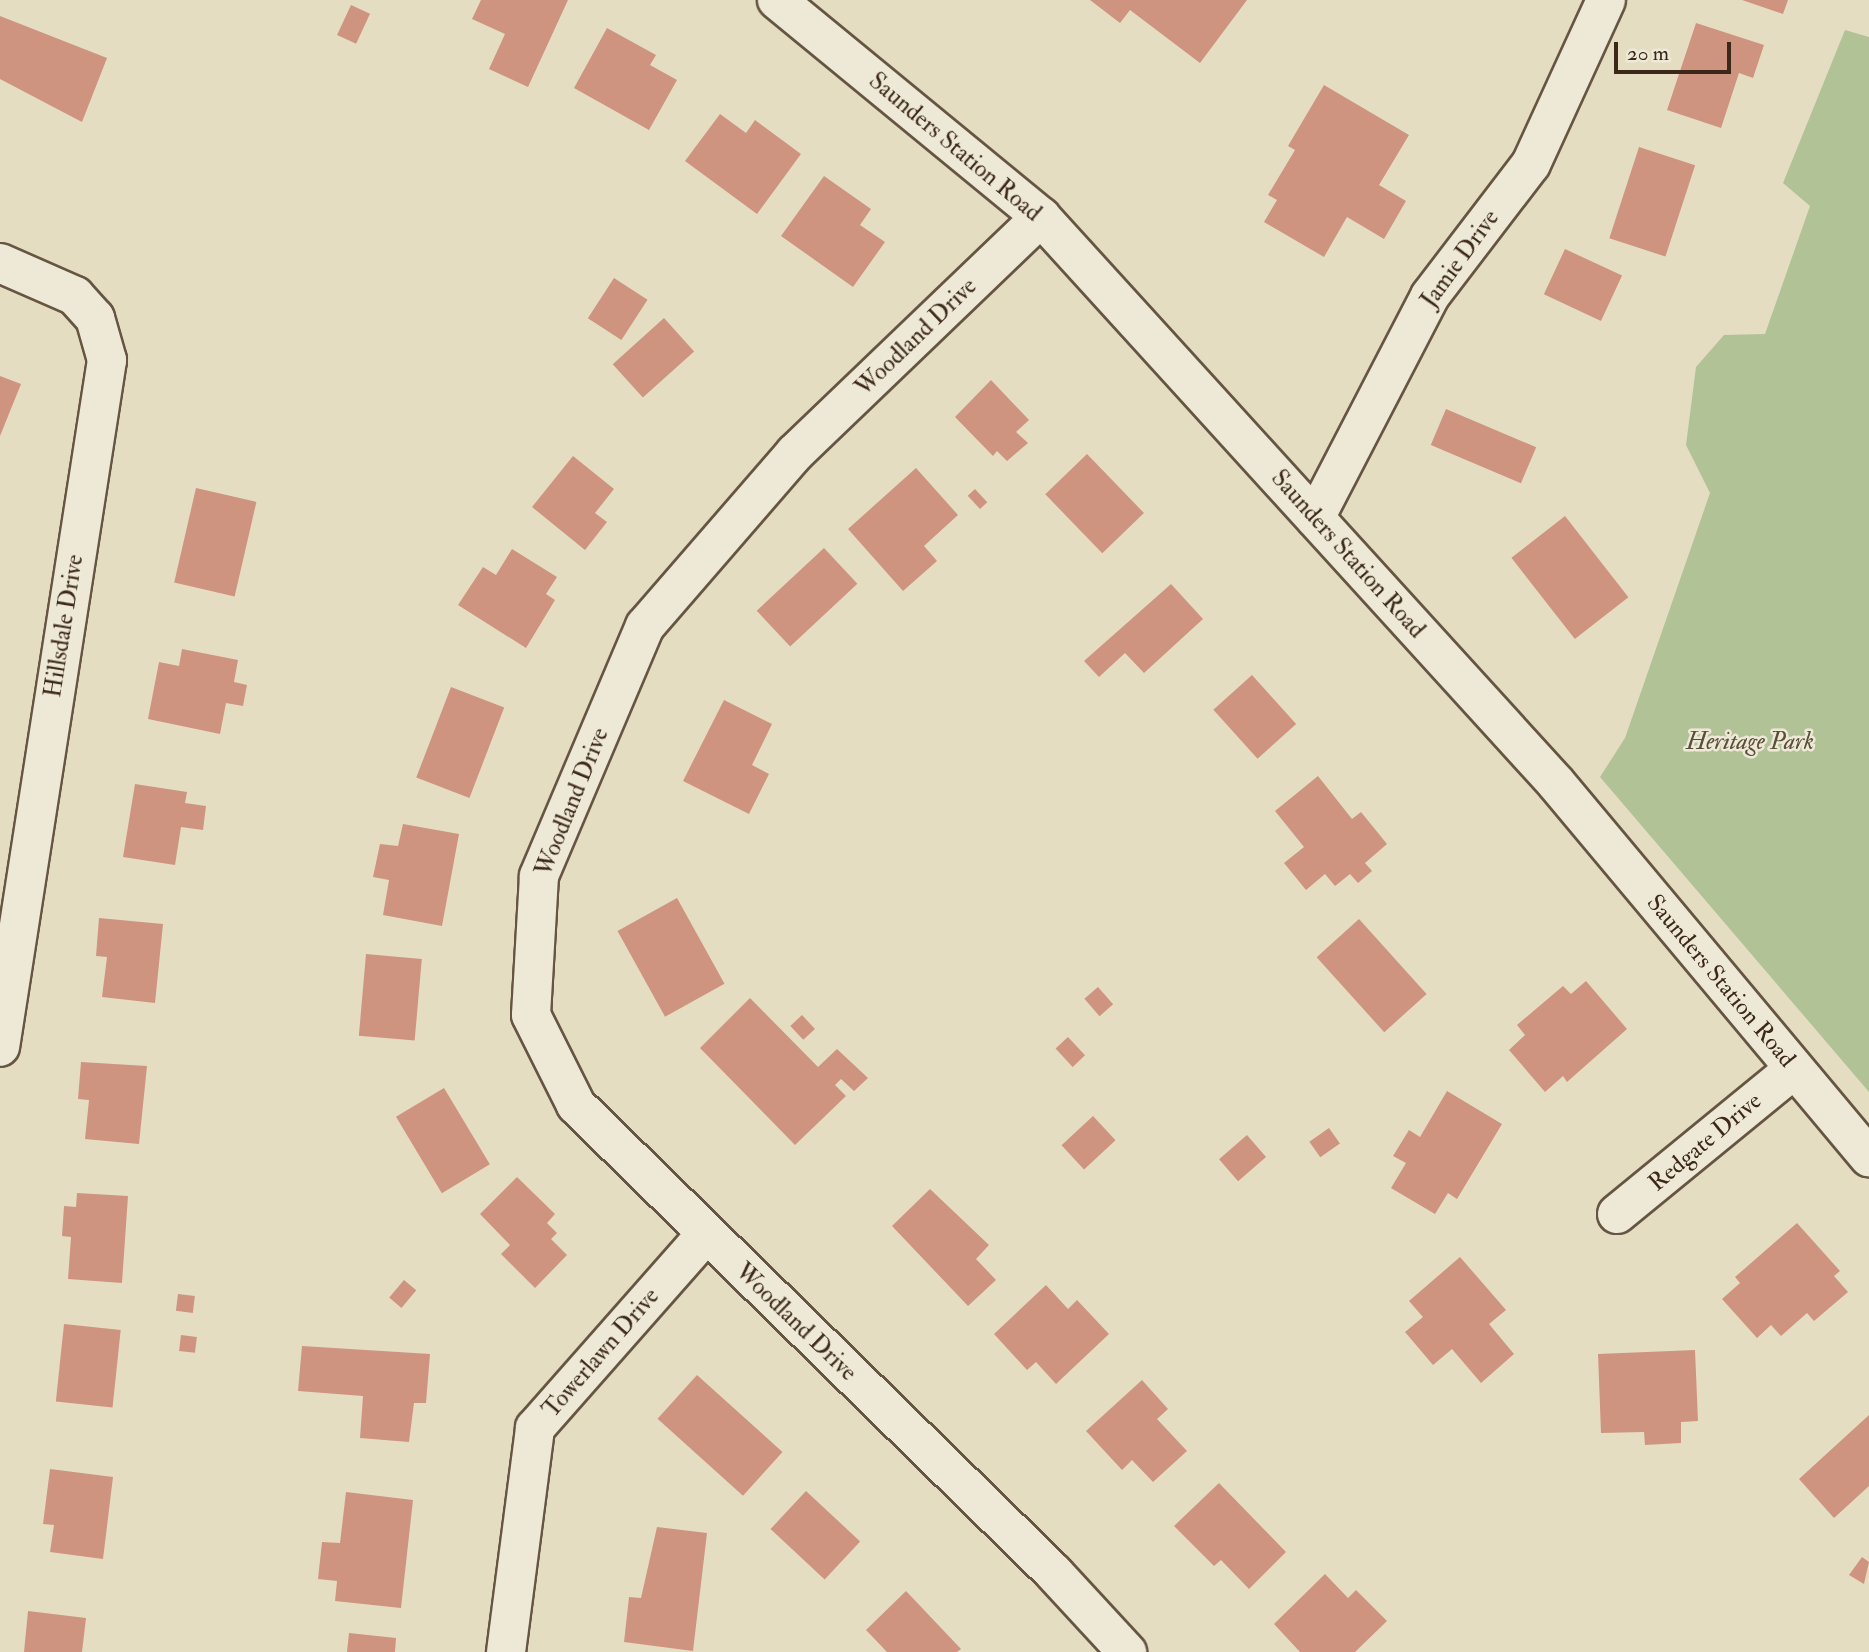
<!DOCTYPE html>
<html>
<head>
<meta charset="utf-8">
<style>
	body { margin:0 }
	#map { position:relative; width:1869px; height:1652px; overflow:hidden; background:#e5ddc2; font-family:"IM FELL Double Pica",serif }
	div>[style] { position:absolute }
	.green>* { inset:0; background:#b1c296 }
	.building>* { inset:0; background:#ce9480; transform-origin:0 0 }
	.roads { filter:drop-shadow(2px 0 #665542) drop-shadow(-2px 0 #665542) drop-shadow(0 2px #665542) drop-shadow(0 -2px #665542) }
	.minor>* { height:38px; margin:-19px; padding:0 19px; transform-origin:19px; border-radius:19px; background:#eee9d7 }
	span { translate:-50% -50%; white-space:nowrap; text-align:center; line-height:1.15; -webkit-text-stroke:5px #eee9d7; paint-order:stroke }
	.street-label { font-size:24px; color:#3c2818 }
	.park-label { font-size:24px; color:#594e38; font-style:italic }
	.scale { position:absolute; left:1614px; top:42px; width:117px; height:32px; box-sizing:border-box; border:4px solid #3c2818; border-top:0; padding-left:9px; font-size:21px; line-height:24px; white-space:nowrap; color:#3c2818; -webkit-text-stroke:5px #eee9d7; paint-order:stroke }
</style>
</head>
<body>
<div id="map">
	<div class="green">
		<i style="clip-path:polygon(1845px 30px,1869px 37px,1869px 1092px,1600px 777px,1625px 738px,1710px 493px,1686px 445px,1696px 367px,1724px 335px,1765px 334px,1810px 206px,1783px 183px)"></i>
	</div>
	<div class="building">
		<i style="clip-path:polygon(481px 0,568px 0,528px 87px,489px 69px,505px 34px,472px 19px)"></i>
		<i style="clip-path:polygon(1090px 0,1247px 0,1200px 63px,1130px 10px,1120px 23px)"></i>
		<i style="clip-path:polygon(1742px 0,1788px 0,1783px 14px)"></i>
		<i style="left:351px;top:5px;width:21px;height:33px;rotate:25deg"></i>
		<i style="clip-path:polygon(0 16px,107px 58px,82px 122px,0 79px)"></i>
		<i style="clip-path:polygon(1696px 23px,1764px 45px,1753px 78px,1739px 73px,1721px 128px,1667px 110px)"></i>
		<i style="clip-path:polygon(607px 28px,656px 55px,650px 65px,677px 80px,649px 130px,574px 88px)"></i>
		<i style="clip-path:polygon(1324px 85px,1409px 135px,1379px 185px,1406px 201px,1384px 239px,1347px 217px,1324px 257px,1264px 222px,1277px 200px,1268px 195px,1295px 150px,1288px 146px)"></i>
		<i style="clip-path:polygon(720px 114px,746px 133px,755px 120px,801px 154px,757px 214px,685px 161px)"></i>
		<i style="left:1639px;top:147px;width:59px;height:96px;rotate:18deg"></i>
		<i style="clip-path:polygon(824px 176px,871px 209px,860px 225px,885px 242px,853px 287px,781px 236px)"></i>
		<i style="left:1565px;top:249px;width:63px;height:50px;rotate:25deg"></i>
		<i style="left:614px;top:278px;width:40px;height:48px;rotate:33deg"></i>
		<i style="left:664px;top:318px;width:45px;height:69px;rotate:48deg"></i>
		<i style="clip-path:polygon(0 376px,21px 384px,0 436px)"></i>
		<i style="clip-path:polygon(991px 380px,1029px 420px,1016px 432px,1028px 443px,1007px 461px,997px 451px,993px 456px,955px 417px)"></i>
		<i style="left:1446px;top:409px;width:98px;height:39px;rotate:23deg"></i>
		<i style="left:1087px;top:454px;width:82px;height:58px;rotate:46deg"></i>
		<i style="clip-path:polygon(573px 456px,614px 489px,595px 513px,607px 522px,585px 550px,532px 507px)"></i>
		<i style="clip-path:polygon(916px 468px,958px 515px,924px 546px,937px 561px,903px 591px,848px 529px)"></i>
		<i style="left:196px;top:488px;width:62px;height:97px;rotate:13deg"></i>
		<i style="left:975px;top:489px;width:18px;height:10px;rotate:47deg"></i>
		<i style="left:1565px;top:516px;width:103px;height:68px;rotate:52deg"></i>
		<i style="left:824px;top:548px;width:49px;height:92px;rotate:47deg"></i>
		<i style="clip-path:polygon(512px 549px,557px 577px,546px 594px,555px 600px,526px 648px,458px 605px,483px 567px,496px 575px)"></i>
		<i style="clip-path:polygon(1171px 584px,1203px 619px,1144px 673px,1125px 653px,1099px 677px,1084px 661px)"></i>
		<i style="clip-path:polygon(182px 649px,238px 660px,234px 682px,247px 685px,243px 706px,226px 703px,220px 734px,148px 719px,159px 662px,179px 666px)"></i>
		<i style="left:1252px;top:675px;width:66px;height:52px;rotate:48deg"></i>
		<i style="left:451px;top:687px;width:57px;height:97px;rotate:21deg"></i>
		<i style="clip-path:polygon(724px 700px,772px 724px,752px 765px,769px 774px,749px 814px,683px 781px)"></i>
		<i style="clip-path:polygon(1318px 776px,1352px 819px,1361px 812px,1387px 844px,1365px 863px,1372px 871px,1358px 883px,1350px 874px,1335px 886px,1325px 874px,1306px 890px,1284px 863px,1304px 847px,1275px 811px)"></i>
		<i style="clip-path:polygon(135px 784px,187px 792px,185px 803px,206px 806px,203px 830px,181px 827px,175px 865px,123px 857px)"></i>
		<i style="clip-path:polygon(403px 824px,459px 834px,442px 926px,383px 915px,389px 880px,373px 877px,380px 844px,398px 846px)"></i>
		<i style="left:677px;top:898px;width:98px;height:68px;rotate:61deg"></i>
		<i style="clip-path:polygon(99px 918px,163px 924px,155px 1003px,102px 997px,107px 957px,96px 956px)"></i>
		<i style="left:1359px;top:919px;width:101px;height:57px;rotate:48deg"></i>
		<i style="left:366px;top:954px;width:56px;height:82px;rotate:5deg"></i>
		<i style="clip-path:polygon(1586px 981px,1627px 1029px,1567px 1082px,1563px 1076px,1545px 1092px,1509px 1050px,1525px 1035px,1517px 1025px,1563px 986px,1571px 994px)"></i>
		<i style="left:1098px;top:987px;width:23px;height:18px;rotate:49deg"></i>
		<i style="clip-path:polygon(750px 998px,818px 1067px,837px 1049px,868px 1078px,854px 1091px,841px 1079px,835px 1085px,846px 1096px,795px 1145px,700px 1048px)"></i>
		<i style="left:802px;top:1015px;width:19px;height:16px;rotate:47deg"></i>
		<i style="left:1068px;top:1037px;width:25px;height:17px;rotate:47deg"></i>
		<i style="clip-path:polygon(81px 1062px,147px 1066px,139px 1144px,85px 1139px,89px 1100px,78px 1099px)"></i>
		<i style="left:444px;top:1088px;width:89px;height:56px;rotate:59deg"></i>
		<i style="clip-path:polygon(1447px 1091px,1502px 1124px,1457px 1199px,1448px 1193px,1435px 1214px,1391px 1188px,1406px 1163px,1393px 1156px,1409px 1130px,1420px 1137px)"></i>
		<i style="left:1093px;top:1116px;width:33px;height:43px;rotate:47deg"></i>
		<i style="left:1329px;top:1128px;width:19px;height:24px;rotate:55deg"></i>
		<i style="left:1247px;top:1135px;width:29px;height:37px;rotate:49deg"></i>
		<i style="clip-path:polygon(517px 1177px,555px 1214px,547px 1223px,557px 1233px,551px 1239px,567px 1255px,535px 1288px,501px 1254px,510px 1245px,480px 1214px)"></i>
		<i style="clip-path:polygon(930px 1189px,989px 1245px,976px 1259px,996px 1280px,968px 1306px,892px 1226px)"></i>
		<i style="clip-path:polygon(77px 1193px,128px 1196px,122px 1283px,68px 1279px,71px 1237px,62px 1236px,64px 1206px,76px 1207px)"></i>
		<i style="clip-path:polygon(1797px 1223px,1840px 1271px,1834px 1276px,1848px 1292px,1814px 1321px,1807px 1313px,1781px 1336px,1771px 1325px,1757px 1338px,1722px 1299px,1740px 1283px,1735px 1277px)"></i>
		<i style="clip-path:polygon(1460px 1257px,1506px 1310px,1489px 1324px,1514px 1354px,1481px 1383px,1452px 1349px,1433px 1365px,1405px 1332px,1423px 1317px,1409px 1301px)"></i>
		<i style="left:404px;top:1280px;width:16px;height:23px;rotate:40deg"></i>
		<i style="clip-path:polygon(1046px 1285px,1068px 1309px,1077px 1300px,1109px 1334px,1056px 1384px,1036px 1362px,1027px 1370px,994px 1334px)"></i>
		<i style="left:178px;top:1294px;width:17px;height:17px;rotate:7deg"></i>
		<i style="left:64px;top:1324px;width:57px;height:78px;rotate:6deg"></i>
		<i style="left:181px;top:1335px;width:16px;height:16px;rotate:7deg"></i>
		<i style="clip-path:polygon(302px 1346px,430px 1354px,426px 1403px,414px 1403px,409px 1442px,360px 1438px,363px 1396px,298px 1391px)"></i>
		<i style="clip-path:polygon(1695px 1350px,1698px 1421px,1681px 1422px,1681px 1443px,1645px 1445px,1644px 1432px,1601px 1433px,1598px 1354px)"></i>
		<i style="left:697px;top:1375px;width:115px;height:59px;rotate:42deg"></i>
		<i style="clip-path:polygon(1142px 1380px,1168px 1409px,1157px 1419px,1187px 1451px,1153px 1482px,1132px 1460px,1122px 1470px,1086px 1431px)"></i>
		<i style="clip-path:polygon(1869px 1415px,1869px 1486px,1834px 1518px,1799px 1479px)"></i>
		<i style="clip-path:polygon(50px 1469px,113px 1477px,103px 1559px,50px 1552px,54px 1525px,43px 1524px)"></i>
		<i style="clip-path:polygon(1219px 1483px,1286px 1552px,1249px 1589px,1221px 1560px,1214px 1566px,1174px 1526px)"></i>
		<i style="left:806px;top:1491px;width:74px;height:52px;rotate:43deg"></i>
		<i style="clip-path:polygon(346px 1492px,413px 1500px,401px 1608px,335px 1601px,337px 1581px,318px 1579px,322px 1542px,340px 1543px)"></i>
		<i style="clip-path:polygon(657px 1527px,707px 1533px,693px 1651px,624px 1642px,629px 1597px,641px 1598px)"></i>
		<i style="clip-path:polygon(1862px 1557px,1869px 1562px,1864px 1584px,1849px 1575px)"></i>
		<i style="clip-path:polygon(1325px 1574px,1348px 1598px,1356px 1590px,1387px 1621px,1355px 1652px,1300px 1652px,1274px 1624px)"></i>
		<i style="clip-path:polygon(906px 1591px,961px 1649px,957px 1652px,887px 1652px,866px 1630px)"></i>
		<i style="clip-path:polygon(28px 1611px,86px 1618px,82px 1652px,24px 1652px)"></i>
		<i style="clip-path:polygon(349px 1633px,396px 1638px,395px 1652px,347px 1652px)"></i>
	</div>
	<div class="roads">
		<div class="minor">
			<i style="left:777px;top:0;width:342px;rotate:39.4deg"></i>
			<i style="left:1041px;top:217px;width:765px;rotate:47.7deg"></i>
			<i style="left:1556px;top:783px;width:488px;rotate:50.1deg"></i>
			<i style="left:1041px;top:217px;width:341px;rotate:136.2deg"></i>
			<i style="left:795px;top:453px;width:229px;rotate:130.9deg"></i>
			<i style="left:645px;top:626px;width:272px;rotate:113deg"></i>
			<i style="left:539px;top:876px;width:139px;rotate:93.3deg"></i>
			<i style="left:531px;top:1015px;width:101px;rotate:63.4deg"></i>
			<i style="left:576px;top:1105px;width:669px;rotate:44.39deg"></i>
			<i style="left:1054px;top:1573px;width:108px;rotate:47.3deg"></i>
			<i style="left:0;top:263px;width:82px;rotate:23.7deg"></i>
			<i style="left:75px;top:296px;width:30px;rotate:48deg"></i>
			<i style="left:95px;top:318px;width:44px;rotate:74.1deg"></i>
			<i style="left:107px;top:360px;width:695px;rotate:98.85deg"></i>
			<i style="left:1315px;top:518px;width:250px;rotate:-62.6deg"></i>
			<i style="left:1430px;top:296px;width:166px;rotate:-52.6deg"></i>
			<i style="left:1531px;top:164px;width:180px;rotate:-65.4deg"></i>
			<i style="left:1617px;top:1214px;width:229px;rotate:-39.3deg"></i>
			<i style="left:506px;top:1652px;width:226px;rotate:-82.6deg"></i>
			<i style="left:535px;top:1428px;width:259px;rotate:-48.6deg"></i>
		</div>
	</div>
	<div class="street-label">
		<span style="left:955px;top:147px;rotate:40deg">Saunders Station Road</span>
		<span style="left:1460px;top:259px;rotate:-54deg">Jamie Drive</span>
		<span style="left:916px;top:337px;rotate:-44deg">Woodland Drive</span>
		<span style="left:1348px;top:554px;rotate:48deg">Saunders Station Road</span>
		<span style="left:64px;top:626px;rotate:-81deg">Hillsdale Drive</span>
		<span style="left:572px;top:802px;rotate:-68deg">Woodland Drive</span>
		<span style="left:1721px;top:981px;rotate:50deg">Saunders Station Road</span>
		<span style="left:1705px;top:1142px;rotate:-40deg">Redgate Drive</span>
		<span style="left:796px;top:1322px;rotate:44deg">Woodland Drive</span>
		<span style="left:601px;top:1353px;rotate:-49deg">Towerlawn Drive</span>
	</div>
	<div class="park-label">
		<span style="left:1750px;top:742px">Heritage Park</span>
	</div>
	<div class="scale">20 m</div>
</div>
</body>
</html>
